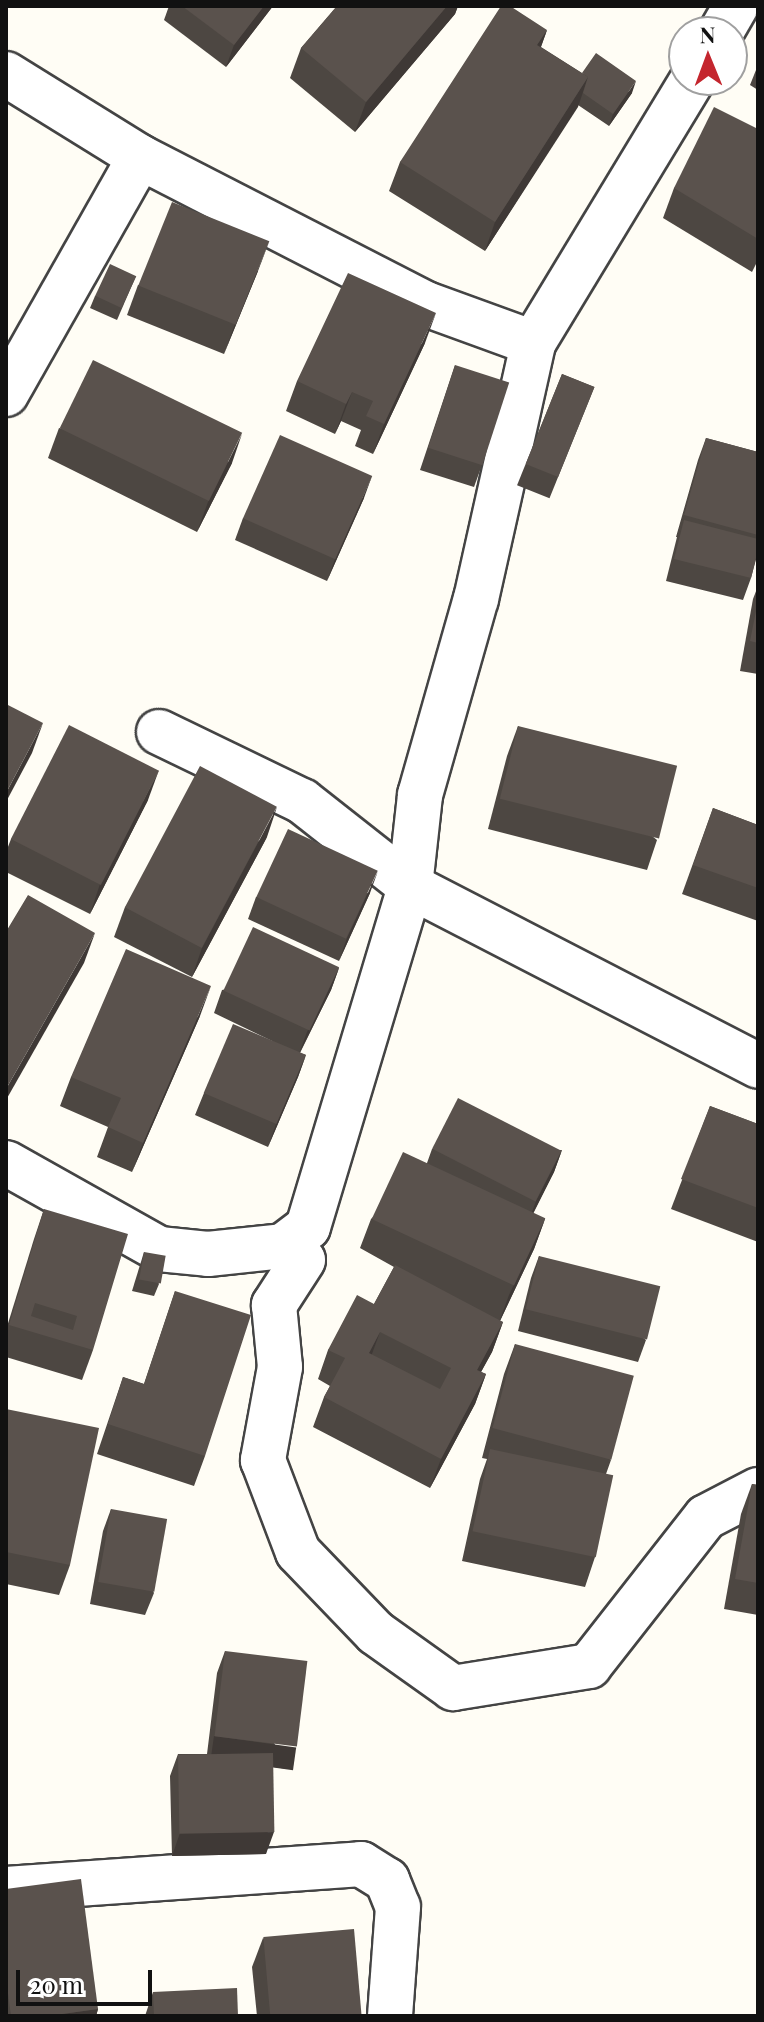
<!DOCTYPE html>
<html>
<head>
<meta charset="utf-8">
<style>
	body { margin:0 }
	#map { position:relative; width:764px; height:2022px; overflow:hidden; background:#fffdf5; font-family:"Playfair Display",serif }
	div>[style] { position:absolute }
	.roads { filter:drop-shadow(2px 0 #444) drop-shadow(-2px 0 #444) drop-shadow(0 2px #444) drop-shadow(0 -2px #444) }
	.street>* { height:44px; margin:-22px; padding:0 22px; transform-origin:22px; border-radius:22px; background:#fff }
	.wall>* { inset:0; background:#4d4742; transform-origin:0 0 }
	.shaded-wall>* { inset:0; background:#3f3936; transform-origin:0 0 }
	.building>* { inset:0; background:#5a524d; transform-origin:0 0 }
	span { translate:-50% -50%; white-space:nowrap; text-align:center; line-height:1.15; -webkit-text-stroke:8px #fff; paint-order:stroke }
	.frame { position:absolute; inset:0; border:8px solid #111; pointer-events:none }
	.north { position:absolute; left:668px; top:16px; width:80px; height:80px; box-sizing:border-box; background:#fff; border:2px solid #a0a0a0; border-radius:50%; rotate:359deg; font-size:22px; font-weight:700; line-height:32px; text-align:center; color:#111 }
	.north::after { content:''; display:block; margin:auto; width:28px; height:36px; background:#c4262e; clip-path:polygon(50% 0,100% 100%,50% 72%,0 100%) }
	.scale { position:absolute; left:16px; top:1970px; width:136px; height:36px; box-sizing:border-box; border:4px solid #111; border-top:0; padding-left:10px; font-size:24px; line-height:28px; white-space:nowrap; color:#111; -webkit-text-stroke:6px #fff; paint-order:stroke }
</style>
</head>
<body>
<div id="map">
	<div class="roads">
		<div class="street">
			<i style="left:721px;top:32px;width:30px;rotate:-60deg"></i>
			<i style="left:6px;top:74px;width:158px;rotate:31.8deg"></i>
			<i style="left:140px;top:157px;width:322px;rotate:27.2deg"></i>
			<i style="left:426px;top:304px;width:114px;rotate:20deg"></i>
			<i style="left:6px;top:394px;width:272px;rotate:-60.5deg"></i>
			<i style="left:159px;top:732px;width:159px;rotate:25.8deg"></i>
			<i style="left:302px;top:801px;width:137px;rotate:38.2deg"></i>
			<i style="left:410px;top:886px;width:392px;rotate:27.3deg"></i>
			<i style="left:6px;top:1163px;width:176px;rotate:29.3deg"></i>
			<i style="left:159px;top:1249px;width:49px;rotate:5.8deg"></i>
			<i style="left:208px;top:1254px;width:75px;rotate:-6.1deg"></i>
			<i style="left:283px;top:1246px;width:31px;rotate:-37deg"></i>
			<i style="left:308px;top:1227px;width:356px;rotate:-73.3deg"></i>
			<i style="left:410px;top:886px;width:92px;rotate:-83.7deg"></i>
			<i style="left:420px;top:795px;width:204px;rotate:-74.1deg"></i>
			<i style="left:476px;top:599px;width:262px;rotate:-77.4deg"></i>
			<i style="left:533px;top:343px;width:307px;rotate:-58.8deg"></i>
			<i style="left:283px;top:1246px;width:24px;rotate:35deg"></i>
			<i style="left:303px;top:1260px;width:54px;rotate:122.8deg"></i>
			<i style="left:274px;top:1305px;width:62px;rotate:84.5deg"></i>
			<i style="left:280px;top:1367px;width:95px;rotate:100.4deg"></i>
			<i style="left:263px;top:1460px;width:98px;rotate:69.2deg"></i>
			<i style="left:298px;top:1552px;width:112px;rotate:46.1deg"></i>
			<i style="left:376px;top:1633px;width:95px;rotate:35.5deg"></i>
			<i style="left:453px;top:1688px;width:138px;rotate:-9.2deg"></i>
			<i style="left:589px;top:1666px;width:189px;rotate:-51.9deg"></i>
			<i style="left:706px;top:1517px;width:59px;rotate:-27.4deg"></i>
			<i style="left:6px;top:1889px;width:356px;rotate:-4deg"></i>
			<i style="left:361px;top:1864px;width:31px;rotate:32deg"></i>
			<i style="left:387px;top:1880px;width:29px;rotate:68deg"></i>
			<i style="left:398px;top:1907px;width:109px;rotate:94.2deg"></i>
		</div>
	</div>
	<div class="wall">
		<i style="clip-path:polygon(169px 6px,273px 6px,226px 67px,164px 20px)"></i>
		<i style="clip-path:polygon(337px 6px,458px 6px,455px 14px,355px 132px,290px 78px,301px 48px)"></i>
		<i style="clip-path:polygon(547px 30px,541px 47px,582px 73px,632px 93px,609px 126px,578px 105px,485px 251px,389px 191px,400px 162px)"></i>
		<i style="clip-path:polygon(758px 65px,758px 90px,750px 85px)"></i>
		<i style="clip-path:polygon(758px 129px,758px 260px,752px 272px,663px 218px,674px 188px)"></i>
		<i style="clip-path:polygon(258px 271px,224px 354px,127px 315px,138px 285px)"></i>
		<i style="clip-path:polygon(136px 276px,117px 320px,90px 308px,95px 296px)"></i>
		<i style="clip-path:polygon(425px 343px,373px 454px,355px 446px,361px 430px,341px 421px,335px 434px,286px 411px,297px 381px)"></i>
		<i style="clip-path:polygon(455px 365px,482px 465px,474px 487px,420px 470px)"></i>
		<i style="left:562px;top:374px;width:35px;height:120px;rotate:22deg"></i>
		<i style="clip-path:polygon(59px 428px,232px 463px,197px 532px,48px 458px)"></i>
		<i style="clip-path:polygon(706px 438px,758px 452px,758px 552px,751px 578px,743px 600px,666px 581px,677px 537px,676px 537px,698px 460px)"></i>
		<i style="clip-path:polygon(364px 498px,327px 581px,235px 540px,243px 518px)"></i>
		<i style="clip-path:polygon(758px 586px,758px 674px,740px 671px,753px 599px)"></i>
		<i style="clip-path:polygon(518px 726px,657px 840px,647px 870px,488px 829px,507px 756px)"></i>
		<i style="clip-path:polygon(148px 800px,90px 914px,6px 872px,6px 852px,11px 839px)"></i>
		<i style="clip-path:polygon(713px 808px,758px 825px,758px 921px,682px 894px)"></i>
		<i style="clip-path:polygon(267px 837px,192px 977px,114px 937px,125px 907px)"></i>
		<i style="clip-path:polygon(370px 893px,339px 961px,248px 919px,256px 897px)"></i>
		<i style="clip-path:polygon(339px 968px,331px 990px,300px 1053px,306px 1055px,298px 1077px,268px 1147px,195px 1115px,204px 1093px,272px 1041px,214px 1013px,222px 990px)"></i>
		<i style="clip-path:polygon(200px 1016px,132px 1172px,97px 1157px,108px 1127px,60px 1106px,71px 1077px)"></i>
		<i style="clip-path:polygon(710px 1106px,758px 1124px,758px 1242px,671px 1209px)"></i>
		<i style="clip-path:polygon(432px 1149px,562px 1150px,554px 1172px,533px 1214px,545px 1219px,534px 1249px,500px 1321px,503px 1322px,492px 1352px,481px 1372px,486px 1374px,475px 1404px,430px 1488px,313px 1427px,324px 1397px,330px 1386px,318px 1379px,328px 1350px,374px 1304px,394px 1267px,360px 1248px,371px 1219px,427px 1163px)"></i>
		<i style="clip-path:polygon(44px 1209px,93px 1350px,82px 1380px,6px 1357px,6px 1330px,34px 1239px)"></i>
		<i style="clip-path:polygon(144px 1252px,159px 1284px,154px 1296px,132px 1291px)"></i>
		<i style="clip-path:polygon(539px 1256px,646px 1340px,638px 1362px,518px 1331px,531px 1278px)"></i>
		<i style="clip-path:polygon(175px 1291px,205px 1456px,194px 1486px,97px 1454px,123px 1377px,144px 1384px)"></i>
		<i style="clip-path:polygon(515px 1344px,611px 1460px,606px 1474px,595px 1557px,585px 1587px,462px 1561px,480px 1479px,487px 1459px,482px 1458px,504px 1374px)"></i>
		<i style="clip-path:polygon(6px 1409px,70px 1565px,59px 1595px,6px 1584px)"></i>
		<i style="clip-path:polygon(752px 1484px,758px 1485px,758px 1615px,724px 1609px,741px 1514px)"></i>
		<i style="clip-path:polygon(111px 1509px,154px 1593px,145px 1615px,90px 1604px,103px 1531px)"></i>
		<i style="clip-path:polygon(225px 1651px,288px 1769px,273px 1767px,266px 1854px,172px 1856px,170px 1776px,178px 1754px,207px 1754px,217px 1673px)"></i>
		<i style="clip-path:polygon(6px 1889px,98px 2009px,96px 2016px,6px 2016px)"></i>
		<i style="clip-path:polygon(263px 1938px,362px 2016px,257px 2016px,252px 1967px)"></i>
		<i style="clip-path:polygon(153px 1992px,238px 2016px,145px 2016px)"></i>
	</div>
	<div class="shaded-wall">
		<i style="clip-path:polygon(264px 6px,273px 6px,226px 67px,234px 45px)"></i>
		<i style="clip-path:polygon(447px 6px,458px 6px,455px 14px,355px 132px,366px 102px)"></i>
		<i style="clip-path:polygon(547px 30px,536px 60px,537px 45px)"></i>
		<i style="clip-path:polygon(588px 77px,578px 107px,485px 251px,495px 222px)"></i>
		<i style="clip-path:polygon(636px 81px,632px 93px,609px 126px,613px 114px)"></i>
		<i style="clip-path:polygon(269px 242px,258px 271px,224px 354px,235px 324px)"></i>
		<i style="clip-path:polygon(436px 313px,425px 343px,373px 454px,384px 424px)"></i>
		<i style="clip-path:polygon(352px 392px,341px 421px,335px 434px,346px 404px)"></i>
		<i style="clip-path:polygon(242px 434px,232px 463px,197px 532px,208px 502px)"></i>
		<i style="clip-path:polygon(372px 476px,364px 498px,327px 581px,335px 559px)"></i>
		<i style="clip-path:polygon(43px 723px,32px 753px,6px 802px,6px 793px)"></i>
		<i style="clip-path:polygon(159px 770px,148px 800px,90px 914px,100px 884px)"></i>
		<i style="clip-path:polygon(277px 807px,267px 837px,192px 977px,202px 948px)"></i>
		<i style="clip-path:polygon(378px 871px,370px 893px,339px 961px,347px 938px)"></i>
		<i style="clip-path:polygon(95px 933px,84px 963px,6px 1100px,6px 1089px)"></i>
		<i style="clip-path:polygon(339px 968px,331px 990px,299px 1054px,307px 1032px)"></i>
		<i style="clip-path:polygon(211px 986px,200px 1016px,132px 1172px,143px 1143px)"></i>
		<i style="clip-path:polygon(306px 1055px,298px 1077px,268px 1147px,276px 1124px)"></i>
		<i style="clip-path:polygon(562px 1150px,554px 1172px,528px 1223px,536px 1201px)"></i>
		<i style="clip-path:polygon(545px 1219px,534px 1249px,498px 1325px,509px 1295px)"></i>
		<i style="clip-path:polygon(503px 1322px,492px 1352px,466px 1399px,477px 1370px)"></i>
		<i style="clip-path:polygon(380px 1332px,369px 1362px,369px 1353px)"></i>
		<i style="clip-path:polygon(486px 1374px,475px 1404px,430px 1488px,441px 1459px)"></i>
		<i style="left:214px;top:1736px;width:83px;height:23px;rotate:8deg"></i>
		<i style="clip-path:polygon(274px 1832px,266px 1854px,172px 1856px,180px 1833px)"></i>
		<i style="clip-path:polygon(98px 2009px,96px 2016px,48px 2016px)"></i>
	</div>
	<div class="building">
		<i style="clip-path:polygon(182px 6px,264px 6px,234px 45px)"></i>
		<i style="clip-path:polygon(337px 6px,447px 6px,366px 102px,301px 48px)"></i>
		<i style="clip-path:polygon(501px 6px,510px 6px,547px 30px,537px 45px,588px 77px,495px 222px,400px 162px)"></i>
		<i style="clip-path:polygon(596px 53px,636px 81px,613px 114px,583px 93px,588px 77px,582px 73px)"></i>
		<i style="clip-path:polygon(714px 107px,758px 129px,758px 239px,674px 188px)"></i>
		<i style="left:172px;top:202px;width:105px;height:90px;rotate:22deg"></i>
		<i style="left:110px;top:264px;width:29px;height:35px;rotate:25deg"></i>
		<i style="clip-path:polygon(348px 273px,436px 313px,384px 424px,366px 416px,373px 401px,352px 392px,346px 404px,297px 381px)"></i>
		<i style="left:93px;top:360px;width:166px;height:76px;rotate:26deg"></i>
		<i style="left:455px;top:365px;width:57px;height:87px;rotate:18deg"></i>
		<i style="left:562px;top:374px;width:35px;height:97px;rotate:22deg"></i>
		<i style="left:280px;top:435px;width:101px;height:91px;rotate:24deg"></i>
		<i style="clip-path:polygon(706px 438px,758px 452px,758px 535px,684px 515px)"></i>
		<i style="clip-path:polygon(684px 520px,758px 539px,758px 550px,751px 578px,674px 559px)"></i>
		<i style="clip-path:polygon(758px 601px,758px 643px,750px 641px)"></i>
		<i style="clip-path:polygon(6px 704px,43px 723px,6px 793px)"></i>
		<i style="left:69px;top:725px;width:101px;height:128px;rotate:27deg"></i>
		<i style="left:518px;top:726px;width:164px;height:75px;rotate:14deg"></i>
		<i style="left:200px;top:766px;width:87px;height:160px;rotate:28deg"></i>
		<i style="clip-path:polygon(713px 808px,758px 825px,758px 888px,693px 865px)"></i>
		<i style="left:288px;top:829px;width:99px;height:75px;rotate:25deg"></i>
		<i style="clip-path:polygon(28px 895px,95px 933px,6px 1089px,6px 930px,7px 930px)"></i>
		<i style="left:253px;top:927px;width:95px;height:70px;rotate:25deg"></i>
		<i style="clip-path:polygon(126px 949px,211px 986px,143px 1143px,108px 1127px,121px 1098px,71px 1077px)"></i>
		<i style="left:233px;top:1024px;width:79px;height:75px;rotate:23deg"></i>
		<i style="left:458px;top:1098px;width:116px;height:57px;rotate:27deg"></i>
		<i style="clip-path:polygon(710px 1106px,758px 1124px,758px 1208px,681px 1179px)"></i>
		<i style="left:403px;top:1152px;width:157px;height:74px;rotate:25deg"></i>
		<i style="clip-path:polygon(evenodd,44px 1209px,128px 1234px,93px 1350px,9px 1325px,44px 1209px,35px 1303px,77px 1316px,73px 1330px,31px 1316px,35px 1303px)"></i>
		<i style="left:144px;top:1252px;width:22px;height:28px;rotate:10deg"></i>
		<i style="left:539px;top:1256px;width:125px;height:55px;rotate:14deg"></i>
		<i style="clip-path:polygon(evenodd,395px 1265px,503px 1322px,477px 1370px,486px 1374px,441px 1459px,324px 1397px,345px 1358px,328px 1350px,357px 1295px,374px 1304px,395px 1265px,380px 1332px,451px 1368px,440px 1389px,369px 1353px,380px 1332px)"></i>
		<i style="clip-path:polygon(175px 1291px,251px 1315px,205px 1456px,108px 1424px,123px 1377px,144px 1384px)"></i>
		<i style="left:515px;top:1344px;width:123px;height:87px;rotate:15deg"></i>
		<i style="clip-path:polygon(6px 1409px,99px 1428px,70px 1565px,6px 1552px)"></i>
		<i style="left:490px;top:1449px;width:126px;height:84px;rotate:12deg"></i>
		<i style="clip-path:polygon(752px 1484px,758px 1485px,758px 1583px,735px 1579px)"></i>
		<i style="left:111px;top:1509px;width:57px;height:74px;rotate:10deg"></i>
		<i style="left:225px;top:1651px;width:83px;height:86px;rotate:7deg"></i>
		<i style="left:273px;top:1753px;width:79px;height:95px;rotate:89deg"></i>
		<i style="clip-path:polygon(81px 1879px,98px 2009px,48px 2016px,11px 2016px,6px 1979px,6px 1889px)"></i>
		<i style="left:354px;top:1929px;width:87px;height:91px;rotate:85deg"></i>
		<i style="clip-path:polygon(237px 1988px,238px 2016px,154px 2016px,153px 1992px)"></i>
	</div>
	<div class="frame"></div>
	<div class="north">N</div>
	<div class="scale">20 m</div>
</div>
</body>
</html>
